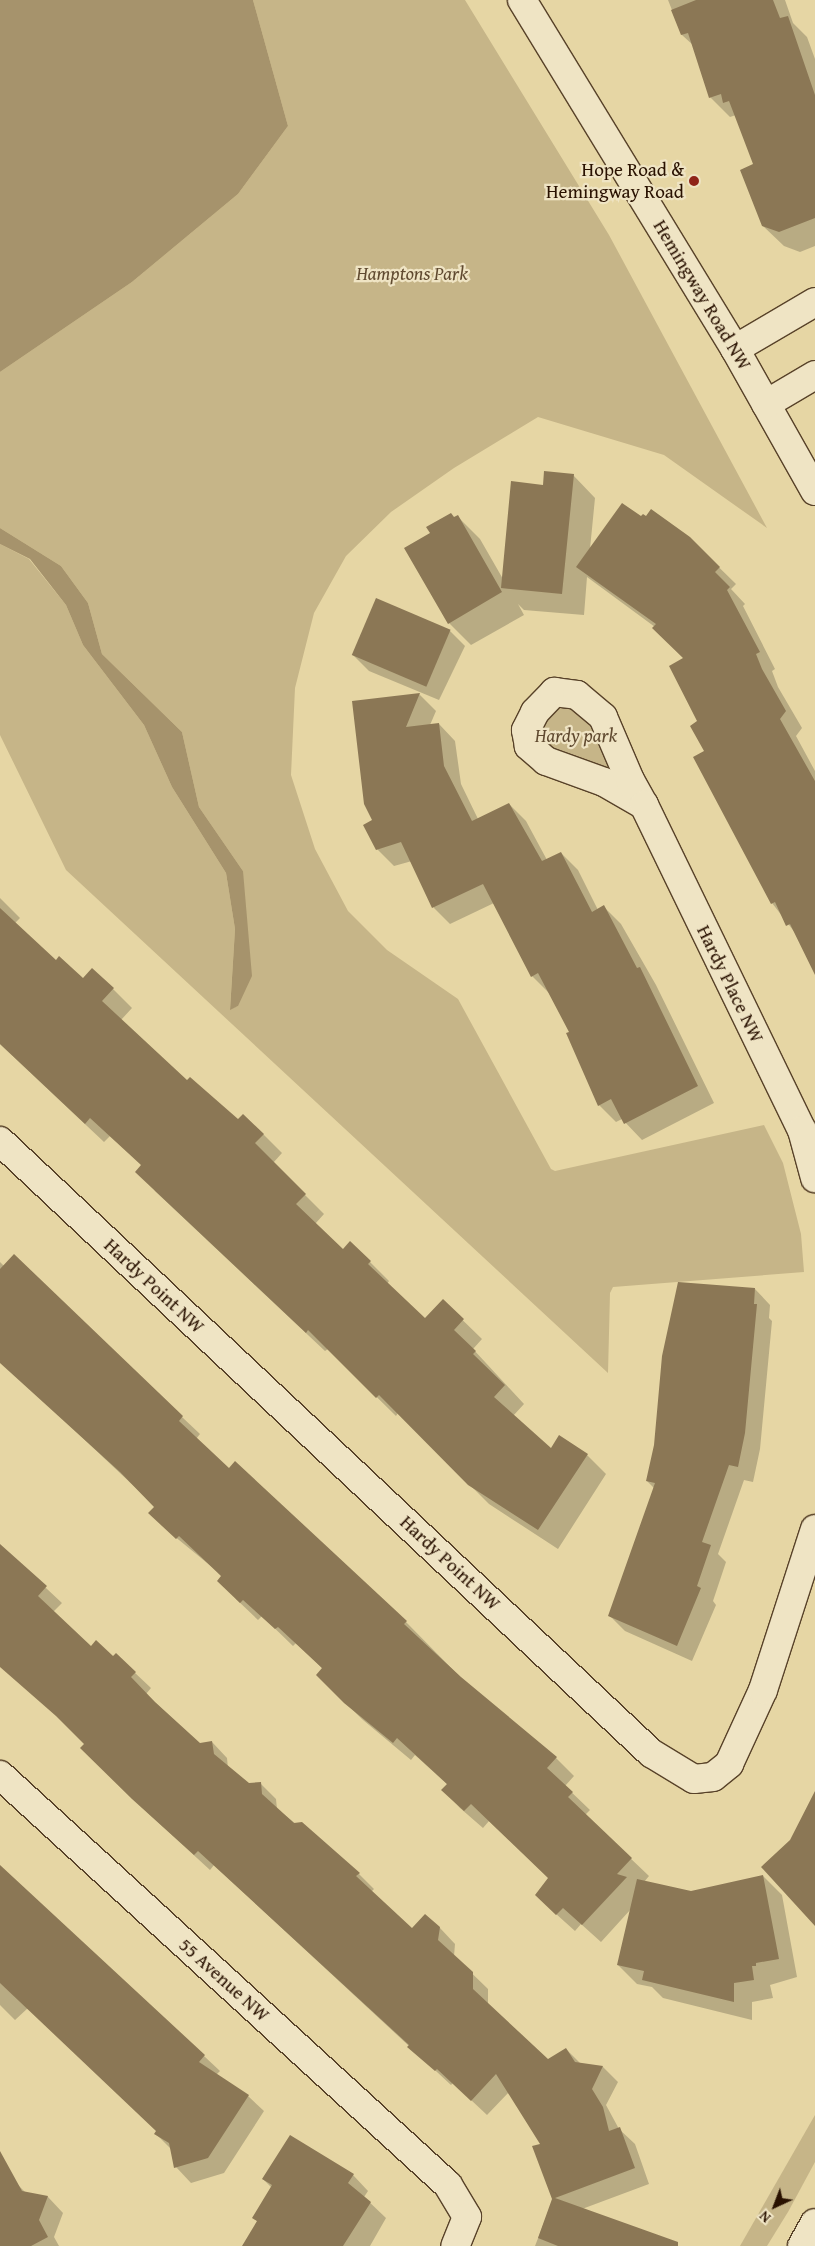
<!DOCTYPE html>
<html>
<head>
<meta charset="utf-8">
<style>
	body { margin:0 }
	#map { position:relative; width:815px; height:2246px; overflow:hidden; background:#e6d6a4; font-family:"Gentium Book Plus",serif }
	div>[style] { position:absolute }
	.green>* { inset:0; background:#c6b588 }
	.water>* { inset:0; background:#a6936c }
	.shadow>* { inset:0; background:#0003 }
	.building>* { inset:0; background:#8b7755; transform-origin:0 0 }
	.roads { filter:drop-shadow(1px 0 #584229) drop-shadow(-1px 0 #584229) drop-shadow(0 1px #584229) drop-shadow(0 -1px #584229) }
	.street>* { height:28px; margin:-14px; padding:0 14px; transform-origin:14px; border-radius:14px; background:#efe4c4 }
	.secondary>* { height:28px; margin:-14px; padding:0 14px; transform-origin:14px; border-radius:14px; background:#efe4c4 }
	.dots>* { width:14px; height:14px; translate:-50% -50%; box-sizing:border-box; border:2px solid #efe4c4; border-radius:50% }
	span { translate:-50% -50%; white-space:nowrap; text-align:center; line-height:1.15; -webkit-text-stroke:4.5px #efe4c4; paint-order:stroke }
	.poi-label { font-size:19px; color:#291100 }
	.right { translate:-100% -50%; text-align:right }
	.park-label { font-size:19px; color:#604a30; font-style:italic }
	.street-label { font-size:19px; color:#291100 }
	.north { position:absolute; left:750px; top:2181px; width:50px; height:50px; -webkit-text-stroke:4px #efe4c4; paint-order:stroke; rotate:223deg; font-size:14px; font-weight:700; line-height:20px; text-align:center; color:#291100 }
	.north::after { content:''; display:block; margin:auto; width:18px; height:22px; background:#291100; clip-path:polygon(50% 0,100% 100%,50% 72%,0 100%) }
</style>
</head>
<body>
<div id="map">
	<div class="green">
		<i style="clip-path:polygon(253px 0,465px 0,609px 235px,767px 528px,664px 455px,538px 417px,454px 468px,391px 512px,346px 556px,314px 613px,295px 688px,291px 775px,315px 849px,348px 911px,387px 950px,458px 999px,551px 1169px,555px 1171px,764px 1125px,783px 1163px,801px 1234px,804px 1272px,613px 1287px,610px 1293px,608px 1373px,66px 870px,0 735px,0 544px,29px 559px,66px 605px,83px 645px,144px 725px,172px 787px,226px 873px,235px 929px,230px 1009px,238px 1006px,243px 871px,199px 807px,182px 732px,102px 654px,88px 603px,61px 566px,0 528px,0 372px,132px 282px,238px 194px,288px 126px)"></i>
		<i style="clip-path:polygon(577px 695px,630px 780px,557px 766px,526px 730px,549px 697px)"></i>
		<i style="clip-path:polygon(815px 2115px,815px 2162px,788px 2212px,767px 2246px,740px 2246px)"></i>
	</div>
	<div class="water">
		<i style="clip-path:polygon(0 0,253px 0,288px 126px,238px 194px,132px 282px,0 372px)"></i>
		<i style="clip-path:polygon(0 528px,61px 566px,88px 603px,102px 654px,182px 732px,199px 807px,243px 871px,252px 976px,238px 1006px,230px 1010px,235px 929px,226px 873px,172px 787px,144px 725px,83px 645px,66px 605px,30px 559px,0 544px)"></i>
	</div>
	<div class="shadow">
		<i style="clip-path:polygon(668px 0,785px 0,793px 23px,807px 37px,815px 59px,815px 246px,800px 252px,784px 246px,763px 226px,755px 165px,736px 115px,730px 117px,710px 97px,694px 46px,682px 35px)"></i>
		<i style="clip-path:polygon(573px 475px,595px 498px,590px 549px,641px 518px,689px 538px,736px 584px,731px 589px,745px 604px,743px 606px,775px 669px,772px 671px,778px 687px,802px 728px,796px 736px,815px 771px,815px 973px,796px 934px,772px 903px,706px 751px,685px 659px,655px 627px,587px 577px,584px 615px,524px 610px,518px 604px,524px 615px,471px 645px,449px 623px,454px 518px,458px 517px,480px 539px,503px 579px,544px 486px)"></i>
		<i style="clip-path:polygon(450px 631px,465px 646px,439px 700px,369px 671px,353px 655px)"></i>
		<i style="clip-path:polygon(419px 694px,436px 711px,430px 725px,439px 724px,455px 741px,461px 784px,478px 819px,509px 804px,526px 821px,547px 860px,561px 853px,578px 870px,598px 910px,604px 907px,621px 924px,656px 985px,714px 1103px,642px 1140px,622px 1119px,616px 1122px,599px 1105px,571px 1032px,549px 993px,532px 976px,494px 903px,450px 924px,434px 908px,412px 861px,394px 866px,377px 849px,374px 821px,365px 804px)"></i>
		<i style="clip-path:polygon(0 898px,20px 918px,15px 923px,56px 962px,83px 980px,113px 989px,132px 1008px,121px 1020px,187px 1082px,238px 1121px,263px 1134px,282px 1153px,273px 1163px,324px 1214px,315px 1224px,343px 1251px,370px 1262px,389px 1281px,387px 1284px,425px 1320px,443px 1301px,482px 1339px,473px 1349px,524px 1404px,513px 1416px,551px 1450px,587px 1455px,606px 1474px,558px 1549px,489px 1504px,398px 1413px,396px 1416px,328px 1349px,325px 1351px,155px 1191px,142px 1165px,110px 1136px,104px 1142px,0 1044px)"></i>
		<i style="clip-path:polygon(14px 1256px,182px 1417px,200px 1434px,196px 1439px,229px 1470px,235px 1463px,406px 1622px,461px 1678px,556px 1758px,574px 1776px,565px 1786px,590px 1810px,585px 1815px,649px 1876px,644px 1882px,691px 1892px,763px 1876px,782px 1895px,797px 1977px,770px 1985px,773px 1998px,752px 2002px,752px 2020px,663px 1998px,652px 1987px,637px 1984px,618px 1965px,631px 1909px,601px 1942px,581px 1924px,575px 1931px,555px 1913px,549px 1878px,489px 1821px,483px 1828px,460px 1808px,443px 1790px,448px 1785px,415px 1755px,411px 1760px,363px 1720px,335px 1693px,323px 1669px,296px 1643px,293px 1646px,262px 1616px,258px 1620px,236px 1599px,223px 1576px,168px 1531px,156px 1507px,0 1360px,0 1262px,4px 1266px)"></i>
		<i style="clip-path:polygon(755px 1289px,770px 1305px,769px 1318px,772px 1321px,760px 1449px,753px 1482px,744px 1480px,718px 1554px,726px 1562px,713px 1601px,716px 1605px,692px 1661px,625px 1631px,610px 1616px,654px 1488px,647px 1481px)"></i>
		<i style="clip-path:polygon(0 1545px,62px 1603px,53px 1612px,91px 1647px,113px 1658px,116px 1655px,151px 1688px,146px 1694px,200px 1744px,212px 1742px,227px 1758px,228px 1768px,248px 1784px,261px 1784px,276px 1799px,277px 1809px,359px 1874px,374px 1889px,371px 1892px,412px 1930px,440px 1928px,455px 1944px,454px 1956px,488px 1989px,488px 2005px,548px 2060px,566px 2049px,581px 2064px,603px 2067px,618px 2082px,606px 2105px,619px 2129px,635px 2144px,649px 2184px,582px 2209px,650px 2246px,535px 2246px,553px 2199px,542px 2144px,509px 2092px,487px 2115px,453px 2083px,451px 2085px,214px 1865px,210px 1870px,149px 1814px,72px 1730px,0 1664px)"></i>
		<i style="clip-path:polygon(0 1866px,204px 2056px,220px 2071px,216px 2075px,248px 2096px,264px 2111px,224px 2173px,191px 2183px,176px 2167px,172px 2150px,156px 2134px,157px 2131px,28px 2008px,15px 2020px,0 2005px)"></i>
		<i style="clip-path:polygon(0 2167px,26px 2193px,48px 2197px,63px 2213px,54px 2237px,59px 2246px,0 2246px)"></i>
		<i style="clip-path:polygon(353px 2175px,368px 2191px,364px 2197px,386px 2218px,370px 2246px,244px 2246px,258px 2222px,254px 2218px,272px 2188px,263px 2179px)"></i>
	</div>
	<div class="building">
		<i style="clip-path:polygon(696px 0,773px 0,780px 18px,788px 16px,815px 95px,815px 218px,779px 232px,762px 226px,740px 170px,753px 164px,729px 101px,723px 103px,721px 94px,709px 98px,688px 33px,681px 35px,671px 10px)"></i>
		<i style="clip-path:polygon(544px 471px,574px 474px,562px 594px,501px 588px,511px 481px,543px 485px)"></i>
		<i style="clip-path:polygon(622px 503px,641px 516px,643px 514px,646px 516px,651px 509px,690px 537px,720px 567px,715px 572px,730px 587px,727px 590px,760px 652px,756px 654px,762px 669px,786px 711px,780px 719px,815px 781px,815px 975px,790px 924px,786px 926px,775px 902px,771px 904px,693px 757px,704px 751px,690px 726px,697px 721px,669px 666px,683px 658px,652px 628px,656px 624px,576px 567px)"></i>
		<i style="clip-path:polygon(451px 513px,454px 517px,458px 515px,502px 592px,448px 624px,404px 548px,430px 533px,426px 527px)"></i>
		<i style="left:376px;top:598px;width:81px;height:62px;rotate:23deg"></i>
		<i style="clip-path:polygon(420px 693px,406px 727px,439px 723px,444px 766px,472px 821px,509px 803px,542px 861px,561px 852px,592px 912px,604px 905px,637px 968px,640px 967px,698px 1086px,624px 1124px,611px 1099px,598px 1106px,566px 1033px,569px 1032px,538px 973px,531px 977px,483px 884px,432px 908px,401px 842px,376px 850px,363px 825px,372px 820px,364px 804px,352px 701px)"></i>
		<i style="clip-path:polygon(0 908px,56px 960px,59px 956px,83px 978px,92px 968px,114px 988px,102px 1001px,187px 1080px,190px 1077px,238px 1119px,243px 1114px,264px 1134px,255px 1143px,306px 1194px,296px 1204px,343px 1249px,350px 1241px,371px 1261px,368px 1264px,425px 1318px,443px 1299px,464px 1319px,454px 1330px,476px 1351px,473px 1354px,505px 1385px,494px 1397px,551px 1448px,559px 1435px,588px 1454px,538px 1530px,468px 1485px,379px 1395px,376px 1398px,308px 1330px,306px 1333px,135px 1172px,141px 1165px,90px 1118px,85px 1124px,0 1044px)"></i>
		<i style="clip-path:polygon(14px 1254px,183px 1416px,179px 1421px,229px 1468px,235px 1461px,407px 1621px,404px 1624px,461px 1677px,557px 1757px,547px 1768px,573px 1792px,568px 1797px,632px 1858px,617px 1874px,627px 1877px,582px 1925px,563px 1908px,556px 1915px,535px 1895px,548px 1878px,471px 1804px,464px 1811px,441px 1790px,447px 1784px,397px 1738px,393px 1743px,344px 1703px,316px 1675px,322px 1668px,278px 1627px,275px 1629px,243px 1600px,240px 1603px,217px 1581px,221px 1576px,179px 1536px,176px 1539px,148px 1513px,154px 1507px,120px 1472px,0 1363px,0 1269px)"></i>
		<i style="clip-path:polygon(678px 1282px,755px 1288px,754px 1304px,757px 1304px,745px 1433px,738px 1467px,729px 1465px,702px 1542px,711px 1545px,697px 1586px,701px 1588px,677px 1646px,608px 1616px,655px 1483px,646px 1481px,654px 1445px,662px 1356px)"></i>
		<i style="clip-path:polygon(0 1544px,47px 1586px,38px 1596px,91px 1646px,96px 1640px,113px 1656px,116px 1653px,136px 1672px,131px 1677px,155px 1702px,200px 1743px,212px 1741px,214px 1754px,249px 1783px,261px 1782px,262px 1794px,294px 1823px,302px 1822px,360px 1873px,356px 1876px,412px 1928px,425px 1914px,440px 1927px,438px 1940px,473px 1972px,473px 1989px,548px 2059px,566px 2048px,575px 2062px,603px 2066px,592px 2089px,603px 2107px,609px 2131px,620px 2127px,635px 2168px,555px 2198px,678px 2242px,678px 2246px,558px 2246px,538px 2238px,552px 2199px,532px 2146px,540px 2144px,496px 2074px,471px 2101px,437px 2069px,435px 2071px,407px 2047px,409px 2045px,198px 1851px,194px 1855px,132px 1799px,80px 1748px,84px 1744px,56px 1716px,0 1667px)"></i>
		<i style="clip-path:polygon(815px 1791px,815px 1926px,761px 1867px,790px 1840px)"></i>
		<i style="clip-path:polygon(0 1865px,205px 2055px,199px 2062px,249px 2095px,208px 2158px,174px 2168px,169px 2143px,154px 2134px,156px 2131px,0 1983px)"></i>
		<i style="clip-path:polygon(763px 1875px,779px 1959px,756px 1963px,756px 1966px,752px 1966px,754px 1980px,734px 1983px,734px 2002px,642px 1980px,644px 1971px,617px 1965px,637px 1879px,691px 1891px)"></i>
		<i style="clip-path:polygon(290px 2135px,354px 2174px,348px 2183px,371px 2202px,343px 2246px,242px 2246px,257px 2221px,252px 2218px,272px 2185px,262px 2179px)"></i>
		<i style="clip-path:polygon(0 2151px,22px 2191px,48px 2196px,39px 2220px,48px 2237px,31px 2246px,0 2246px)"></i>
	</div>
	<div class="roads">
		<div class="street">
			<i style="left:644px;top:805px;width:46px;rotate:-150.1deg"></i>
			<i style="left:604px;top:782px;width:62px;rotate:-160.1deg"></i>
			<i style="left:546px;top:761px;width:23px;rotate:-139deg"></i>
			<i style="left:529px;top:746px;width:16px;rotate:-101deg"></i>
			<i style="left:526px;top:730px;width:20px;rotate:-63deg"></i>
			<i style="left:535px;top:712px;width:28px;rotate:-46deg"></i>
			<i style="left:554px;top:692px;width:23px;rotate:7deg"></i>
			<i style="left:577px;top:695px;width:34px;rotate:40deg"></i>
			<i style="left:603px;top:717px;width:69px;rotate:66.8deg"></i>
			<i style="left:630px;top:780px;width:29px;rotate:61deg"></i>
			<i style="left:644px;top:805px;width:361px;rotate:64.1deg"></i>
			<i style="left:802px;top:1130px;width:50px;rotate:74.8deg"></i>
			<i style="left:0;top:1141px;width:894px;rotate:43.23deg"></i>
			<i style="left:651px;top:1753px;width:50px;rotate:31.2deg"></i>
			<i style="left:694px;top:1779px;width:19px;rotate:-6deg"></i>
			<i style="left:713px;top:1777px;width:21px;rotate:-39deg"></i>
			<i style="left:729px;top:1764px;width:81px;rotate:-65.3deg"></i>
			<i style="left:763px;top:1690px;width:169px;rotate:-72.1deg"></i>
			<i style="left:0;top:1775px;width:607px;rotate:42.46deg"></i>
			<i style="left:448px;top:2185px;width:37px;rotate:59deg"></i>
			<i style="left:467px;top:2217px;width:31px;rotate:112deg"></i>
		</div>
		<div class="secondary">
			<i style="left:522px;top:0;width:409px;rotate:58.6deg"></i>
			<i style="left:735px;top:349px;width:163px;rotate:60.6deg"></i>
			<i style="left:735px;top:349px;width:93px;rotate:-30.4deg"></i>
			<i style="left:766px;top:404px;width:57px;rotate:-30.6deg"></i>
			<i style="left:802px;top:2246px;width:26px;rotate:-61deg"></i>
		</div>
	</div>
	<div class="dots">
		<i style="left:694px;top:181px;background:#8f2418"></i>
	</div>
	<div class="poi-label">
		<span class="right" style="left:684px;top:181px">Hope Road &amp;<br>Hemingway Road</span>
	</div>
	<div class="park-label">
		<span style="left:412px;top:274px">Hamptons Park</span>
		<span style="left:576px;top:736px">Hardy park</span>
	</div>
	<div class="street-label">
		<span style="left:702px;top:295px;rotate:59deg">Hemingway Road NW</span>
		<span style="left:730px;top:984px;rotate:64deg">Hardy Place NW</span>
		<span style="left:154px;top:1286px;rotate:43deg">Hardy Point NW</span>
		<span style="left:450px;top:1563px;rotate:43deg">Hardy Point NW</span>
		<span style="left:224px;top:1980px;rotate:42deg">55 Avenue NW</span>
	</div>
	<div class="north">N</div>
</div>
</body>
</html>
